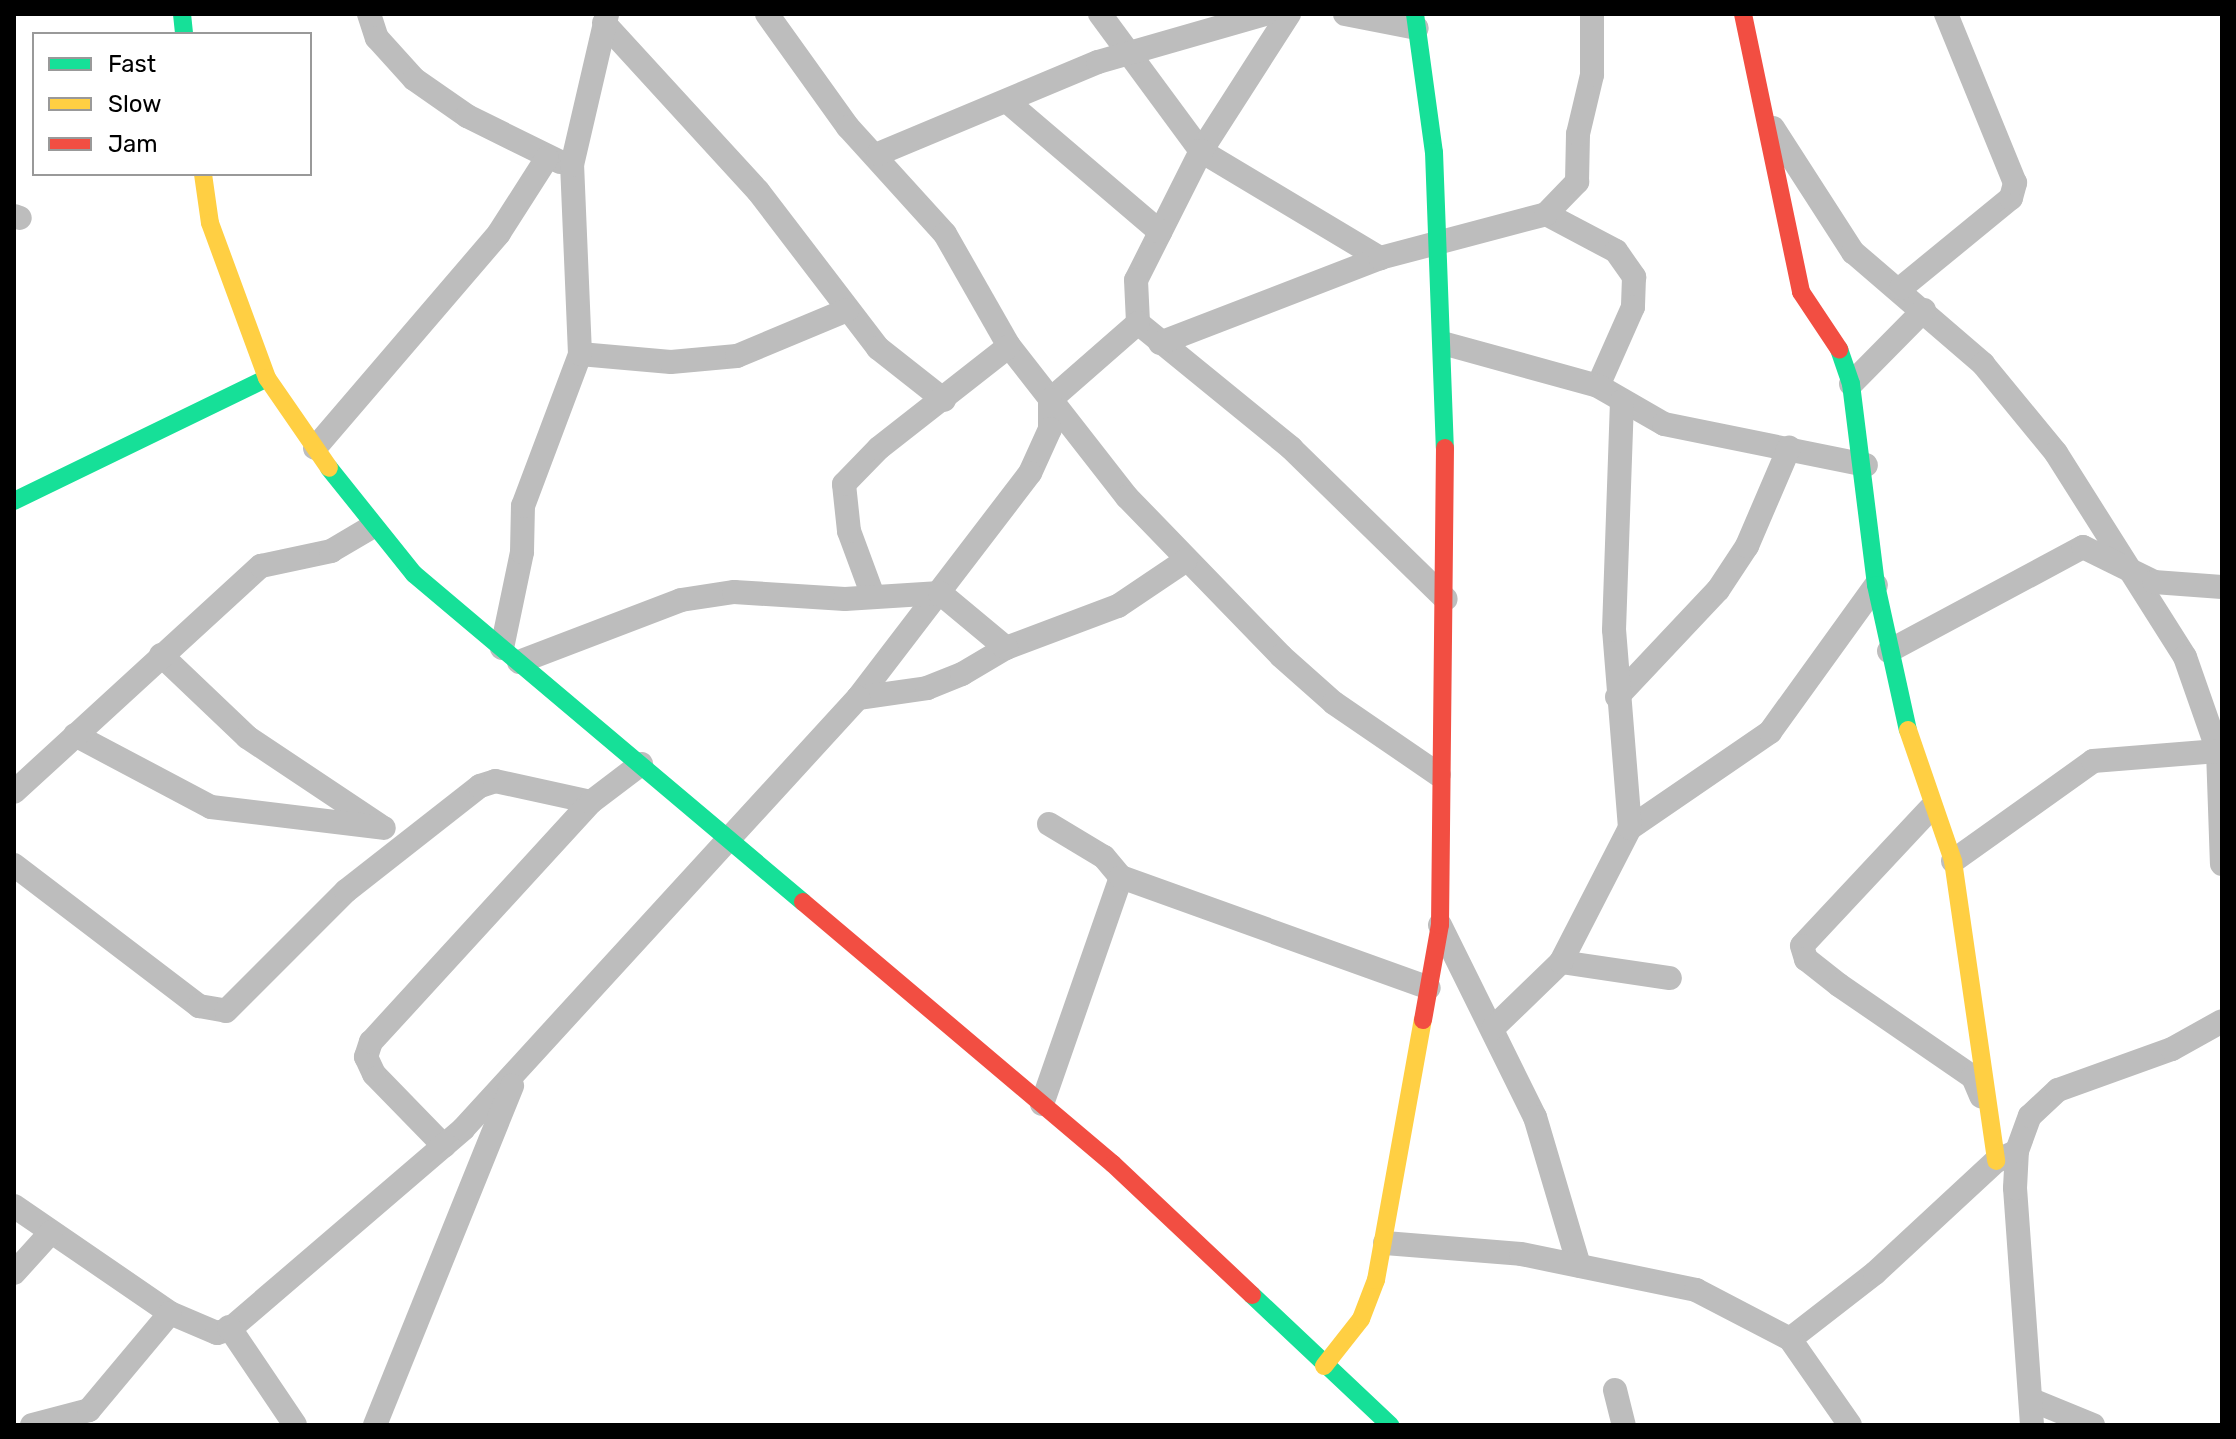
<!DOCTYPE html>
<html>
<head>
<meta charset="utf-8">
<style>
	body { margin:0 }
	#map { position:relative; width:2236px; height:1439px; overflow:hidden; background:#fff; font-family:Rubik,sans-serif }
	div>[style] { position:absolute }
	.street>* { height:24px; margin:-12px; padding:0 12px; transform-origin:12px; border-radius:12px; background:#bdbdbd }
	.fast>* { height:18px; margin:-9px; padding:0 9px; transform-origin:9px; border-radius:9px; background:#16e098 }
	.slow>* { height:18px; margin:-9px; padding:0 9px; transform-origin:9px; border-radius:9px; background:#ffcf43 }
	.jam>* { height:18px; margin:-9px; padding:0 9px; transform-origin:9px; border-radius:9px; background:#f24e42 }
	span { translate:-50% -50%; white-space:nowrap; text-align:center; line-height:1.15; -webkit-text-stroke:8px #fff; paint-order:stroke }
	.frame { position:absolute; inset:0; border:16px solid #000; pointer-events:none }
	.legend { position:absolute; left:32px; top:32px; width:280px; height:144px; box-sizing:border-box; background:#fff; border:2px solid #999; margin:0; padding:10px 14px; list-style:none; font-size:24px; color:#000 }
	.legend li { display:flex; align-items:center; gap:16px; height:40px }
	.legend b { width:40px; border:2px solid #999 }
</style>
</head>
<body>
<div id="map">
	<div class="street">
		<i style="left:369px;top:14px;width:25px;rotate:72deg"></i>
		<i style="left:377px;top:38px;width:55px;rotate:47.9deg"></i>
		<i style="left:414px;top:79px;width:65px;rotate:34.9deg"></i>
		<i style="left:467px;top:116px;width:104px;rotate:26.3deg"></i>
		<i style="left:767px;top:14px;width:139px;rotate:54.4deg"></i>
		<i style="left:848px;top:127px;width:144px;rotate:47.8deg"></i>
		<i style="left:945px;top:234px;width:129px;rotate:60.3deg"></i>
		<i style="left:1009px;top:346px;width:192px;rotate:52deg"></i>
		<i style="left:1127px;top:497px;width:221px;rotate:45.9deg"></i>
		<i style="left:1281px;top:656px;width:71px;rotate:41.6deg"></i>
		<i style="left:1334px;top:703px;width:127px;rotate:34.4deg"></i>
		<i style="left:1100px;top:14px;width:170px;rotate:53.6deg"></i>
		<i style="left:1201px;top:151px;width:209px;rotate:30.9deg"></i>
		<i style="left:1289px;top:14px;width:163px;rotate:122.7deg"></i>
		<i style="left:1201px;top:151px;width:144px;rotate:116.7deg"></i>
		<i style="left:1136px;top:280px;width:43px;rotate:87.3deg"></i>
		<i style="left:1138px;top:323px;width:198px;rotate:39.2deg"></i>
		<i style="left:1291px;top:448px;width:216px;rotate:44.3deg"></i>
		<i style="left:1345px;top:14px;width:73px;rotate:11deg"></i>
		<i style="left:604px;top:23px;width:228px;rotate:47.5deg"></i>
		<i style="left:758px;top:191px;width:198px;rotate:52.6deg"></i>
		<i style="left:878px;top:348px;width:84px;rotate:38.2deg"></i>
		<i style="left:1009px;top:103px;width:199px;rotate:40.5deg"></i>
		<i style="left:1773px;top:128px;width:148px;rotate:57.2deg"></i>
		<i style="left:1853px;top:252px;width:172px;rotate:40.7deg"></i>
		<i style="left:1983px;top:364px;width:115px;rotate:50.6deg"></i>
		<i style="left:2056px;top:453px;width:241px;rotate:57.7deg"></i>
		<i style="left:2185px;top:657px;width:100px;rotate:70.7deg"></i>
		<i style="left:2218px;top:751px;width:113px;rotate:88deg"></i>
		<i style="left:878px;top:154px;width:238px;rotate:-22.7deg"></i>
		<i style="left:1098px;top:62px;width:174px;rotate:-16deg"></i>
		<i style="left:1546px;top:214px;width:79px;rotate:27.9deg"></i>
		<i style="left:1616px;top:251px;width:32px;rotate:55deg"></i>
		<i style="left:1634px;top:277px;width:30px;rotate:92deg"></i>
		<i style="left:1633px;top:307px;width:86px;rotate:113.9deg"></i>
		<i style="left:14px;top:216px;width:6px;rotate:18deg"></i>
		<i style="left:1901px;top:288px;width:142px;rotate:-39.3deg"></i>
		<i style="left:2011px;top:198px;width:16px;rotate:-75deg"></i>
		<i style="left:2015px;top:183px;width:183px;rotate:-112.2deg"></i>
		<i style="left:1138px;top:323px;width:117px;rotate:138.8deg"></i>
		<i style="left:1050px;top:400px;width:29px;rotate:90deg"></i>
		<i style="left:1050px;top:429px;width:48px;rotate:114.4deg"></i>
		<i style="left:1030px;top:473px;width:283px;rotate:127.4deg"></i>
		<i style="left:858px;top:698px;width:70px;rotate:-8.2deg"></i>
		<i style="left:927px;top:688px;width:38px;rotate:-22deg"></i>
		<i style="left:962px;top:674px;width:51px;rotate:-30.6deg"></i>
		<i style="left:1006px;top:648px;width:120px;rotate:-20.6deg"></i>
		<i style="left:1118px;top:606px;width:81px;rotate:-33.9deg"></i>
		<i style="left:1160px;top:343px;width:236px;rotate:-21.1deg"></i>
		<i style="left:1380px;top:258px;width:172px;rotate:-14.8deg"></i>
		<i style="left:1546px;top:214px;width:45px;rotate:-45.9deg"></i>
		<i style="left:1577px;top:182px;width:48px;rotate:-88.8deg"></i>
		<i style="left:1578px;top:134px;width:61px;rotate:-76.7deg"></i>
		<i style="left:1592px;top:75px;width:61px;rotate:-90deg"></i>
		<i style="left:1446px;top:344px;width:158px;rotate:15.4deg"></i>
		<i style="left:1598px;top:386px;width:76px;rotate:29.9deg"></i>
		<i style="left:1664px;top:424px;width:206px;rotate:11.5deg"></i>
		<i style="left:580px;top:354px;width:91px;rotate:5deg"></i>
		<i style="left:671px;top:362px;width:66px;rotate:-5.2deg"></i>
		<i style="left:737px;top:356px;width:119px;rotate:-22.7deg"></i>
		<i style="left:1851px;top:384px;width:104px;rotate:-45.4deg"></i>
		<i style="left:315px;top:448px;width:283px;rotate:-49.4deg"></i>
		<i style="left:499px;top:233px;width:89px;rotate:-57.4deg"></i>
		<i style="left:873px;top:596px;width:69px;rotate:-110.3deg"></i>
		<i style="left:849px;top:531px;width:47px;rotate:-96.1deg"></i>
		<i style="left:844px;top:484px;width:50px;rotate:-45.8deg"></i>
		<i style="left:879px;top:448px;width:165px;rotate:-38.1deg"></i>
		<i style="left:502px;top:648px;width:98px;rotate:-78.2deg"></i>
		<i style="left:522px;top:552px;width:46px;rotate:-88.8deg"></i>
		<i style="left:523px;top:506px;width:162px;rotate:-69.4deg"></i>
		<i style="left:580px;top:354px;width:189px;rotate:-92.4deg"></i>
		<i style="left:572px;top:165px;width:155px;rotate:-76.9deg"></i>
		<i style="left:1889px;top:651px;width:220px;rotate:-28.2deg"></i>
		<i style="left:2083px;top:547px;width:79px;rotate:26.2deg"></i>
		<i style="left:2154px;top:582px;width:68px;rotate:4.2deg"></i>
		<i style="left:161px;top:655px;width:119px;rotate:43.6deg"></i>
		<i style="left:247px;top:737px;width:159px;rotate:33.7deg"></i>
		<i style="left:519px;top:662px;width:173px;rotate:-20.9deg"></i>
		<i style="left:681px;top:600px;width:54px;rotate:-8.6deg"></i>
		<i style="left:734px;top:592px;width:111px;rotate:3.6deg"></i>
		<i style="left:845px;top:599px;width:95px;rotate:-3.6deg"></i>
		<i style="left:940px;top:593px;width:86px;rotate:39.8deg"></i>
		<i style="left:1617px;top:697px;width:147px;rotate:-46.7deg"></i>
		<i style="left:1718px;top:590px;width:53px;rotate:-56.6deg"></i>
		<i style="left:1747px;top:546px;width:107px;rotate:-66.8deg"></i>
		<i style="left:75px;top:735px;width:154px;rotate:27.9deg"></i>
		<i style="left:211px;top:807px;width:174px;rotate:6.9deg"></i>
		<i style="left:14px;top:792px;width:335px;rotate:-42.5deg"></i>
		<i style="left:261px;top:566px;width:72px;rotate:-12.1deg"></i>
		<i style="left:331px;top:551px;width:45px;rotate:-30.5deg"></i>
		<i style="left:1930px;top:809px;width:187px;rotate:133.1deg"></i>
		<i style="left:1802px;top:946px;width:14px;rotate:73deg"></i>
		<i style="left:1806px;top:959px;width:42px;rotate:38.2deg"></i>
		<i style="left:1839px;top:985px;width:163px;rotate:34.5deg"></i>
		<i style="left:1973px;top:1077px;width:21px;rotate:67deg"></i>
		<i style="left:1049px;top:824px;width:64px;rotate:31deg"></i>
		<i style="left:1104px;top:857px;width:26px;rotate:50deg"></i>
		<i style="left:1630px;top:828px;width:170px;rotate:-34.4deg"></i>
		<i style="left:1770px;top:732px;width:181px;rotate:-54.2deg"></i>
		<i style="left:1953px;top:861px;width:172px;rotate:-35.5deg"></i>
		<i style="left:2093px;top:761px;width:125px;rotate:-4.6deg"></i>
		<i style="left:14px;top:865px;width:233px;rotate:37.3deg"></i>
		<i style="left:199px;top:1006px;width:27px;rotate:10deg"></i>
		<i style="left:226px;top:1011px;width:170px;rotate:-45deg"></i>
		<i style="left:346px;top:891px;width:170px;rotate:-38.1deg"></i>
		<i style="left:480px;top:786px;width:16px;rotate:-18deg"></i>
		<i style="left:495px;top:781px;width:98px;rotate:12.3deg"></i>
		<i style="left:1440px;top:925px;width:214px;rotate:63.7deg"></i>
		<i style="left:1535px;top:1117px;width:155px;rotate:73.5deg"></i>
		<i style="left:1561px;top:962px;width:110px;rotate:8.4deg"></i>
		<i style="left:1493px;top:1028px;width:95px;rotate:-44.1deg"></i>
		<i style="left:1561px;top:962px;width:151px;rotate:-62.8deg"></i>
		<i style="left:1630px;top:828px;width:199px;rotate:-94.6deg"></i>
		<i style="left:1614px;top:630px;width:229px;rotate:-88deg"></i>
		<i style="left:1042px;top:1104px;width:240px;rotate:-70.8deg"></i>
		<i style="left:1121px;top:877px;width:327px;rotate:19.8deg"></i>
		<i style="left:444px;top:1146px;width:100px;rotate:-134.2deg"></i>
		<i style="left:374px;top:1074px;width:19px;rotate:-115deg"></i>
		<i style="left:366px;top:1057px;width:16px;rotate:-72deg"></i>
		<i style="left:371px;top:1042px;width:326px;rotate:-47.5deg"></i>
		<i style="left:591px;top:802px;width:63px;rotate:-37.2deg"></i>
		<i style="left:14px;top:1206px;width:189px;rotate:34.4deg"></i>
		<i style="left:170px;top:1313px;width:51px;rotate:23.1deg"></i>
		<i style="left:217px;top:1333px;width:14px;rotate:-17deg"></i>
		<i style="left:230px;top:1329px;width:307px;rotate:-40.6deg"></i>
		<i style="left:463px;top:1129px;width:585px;rotate:-47.5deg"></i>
		<i style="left:1385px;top:1243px;width:136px;rotate:4.6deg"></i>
		<i style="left:1521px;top:1254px;width:179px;rotate:11.6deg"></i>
		<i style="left:1696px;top:1290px;width:106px;rotate:27.5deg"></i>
		<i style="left:1790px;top:1339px;width:108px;rotate:-37.8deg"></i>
		<i style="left:1875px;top:1273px;width:165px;rotate:-42.8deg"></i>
		<i style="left:1996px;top:1161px;width:23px;rotate:-25deg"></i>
		<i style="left:14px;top:1273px;width:55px;rotate:-47.9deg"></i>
		<i style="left:229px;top:1327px;width:118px;rotate:56deg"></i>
		<i style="left:1790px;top:1339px;width:105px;rotate:55.1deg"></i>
		<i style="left:1615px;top:1390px;width:36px;rotate:76deg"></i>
		<i style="left:2032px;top:1400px;width:66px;rotate:22.3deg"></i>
		<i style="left:32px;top:1425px;width:59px;rotate:-14.7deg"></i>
		<i style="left:89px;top:1410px;width:126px;rotate:-50.1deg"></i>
		<i style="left:375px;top:1425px;width:366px;rotate:-68deg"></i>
		<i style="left:2032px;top:1425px;width:238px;rotate:-94.1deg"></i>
		<i style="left:2015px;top:1188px;width:37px;rotate:-87deg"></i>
		<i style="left:2017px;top:1151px;width:37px;rotate:-70deg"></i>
		<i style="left:2030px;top:1116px;width:38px;rotate:-43deg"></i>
		<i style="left:2058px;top:1090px;width:121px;rotate:-19.8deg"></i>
		<i style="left:2172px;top:1049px;width:57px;rotate:-29.2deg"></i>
	</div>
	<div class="fast">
		<i style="left:182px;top:14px;width:20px;rotate:84deg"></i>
		<i style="left:1415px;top:14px;width:139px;rotate:82.2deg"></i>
		<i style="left:1434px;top:152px;width:296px;rotate:87.9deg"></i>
		<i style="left:1839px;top:349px;width:37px;rotate:71deg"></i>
		<i style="left:1851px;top:384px;width:203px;rotate:82.9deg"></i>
		<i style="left:1876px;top:585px;width:148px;rotate:77.6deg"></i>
		<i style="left:329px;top:468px;width:136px;rotate:51.3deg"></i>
		<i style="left:414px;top:574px;width:509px;rotate:40.14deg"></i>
		<i style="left:14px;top:501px;width:281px;rotate:-25.9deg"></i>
		<i style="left:1252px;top:1295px;width:190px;rotate:43.3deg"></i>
	</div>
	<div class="slow">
		<i style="left:203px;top:174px;width:49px;rotate:81.9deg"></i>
		<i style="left:210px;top:223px;width:165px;rotate:69.8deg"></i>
		<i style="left:267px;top:378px;width:109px;rotate:55.4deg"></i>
		<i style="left:1908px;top:730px;width:139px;rotate:71deg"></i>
		<i style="left:1953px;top:861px;width:303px;rotate:81.8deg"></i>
		<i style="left:1324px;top:1366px;width:60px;rotate:-51.8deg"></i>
		<i style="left:1361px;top:1319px;width:42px;rotate:-69deg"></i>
		<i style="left:1376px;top:1280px;width:264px;rotate:-79.8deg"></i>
	</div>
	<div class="jam">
		<i style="left:1743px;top:14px;width:284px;rotate:78.2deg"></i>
		<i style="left:1801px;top:292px;width:69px;rotate:56.3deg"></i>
		<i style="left:803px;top:902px;width:406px;rotate:40.2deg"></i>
		<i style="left:1113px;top:1164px;width:191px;rotate:43.3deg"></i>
		<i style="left:1423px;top:1020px;width:97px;rotate:-79.9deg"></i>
		<i style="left:1440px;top:925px;width:477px;rotate:-89.4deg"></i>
	</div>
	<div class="frame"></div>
	<ul class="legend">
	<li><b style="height:10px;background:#16e098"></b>Fast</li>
	<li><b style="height:10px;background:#ffcf43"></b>Slow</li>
	<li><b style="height:10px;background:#f24e42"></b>Jam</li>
	</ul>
</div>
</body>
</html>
